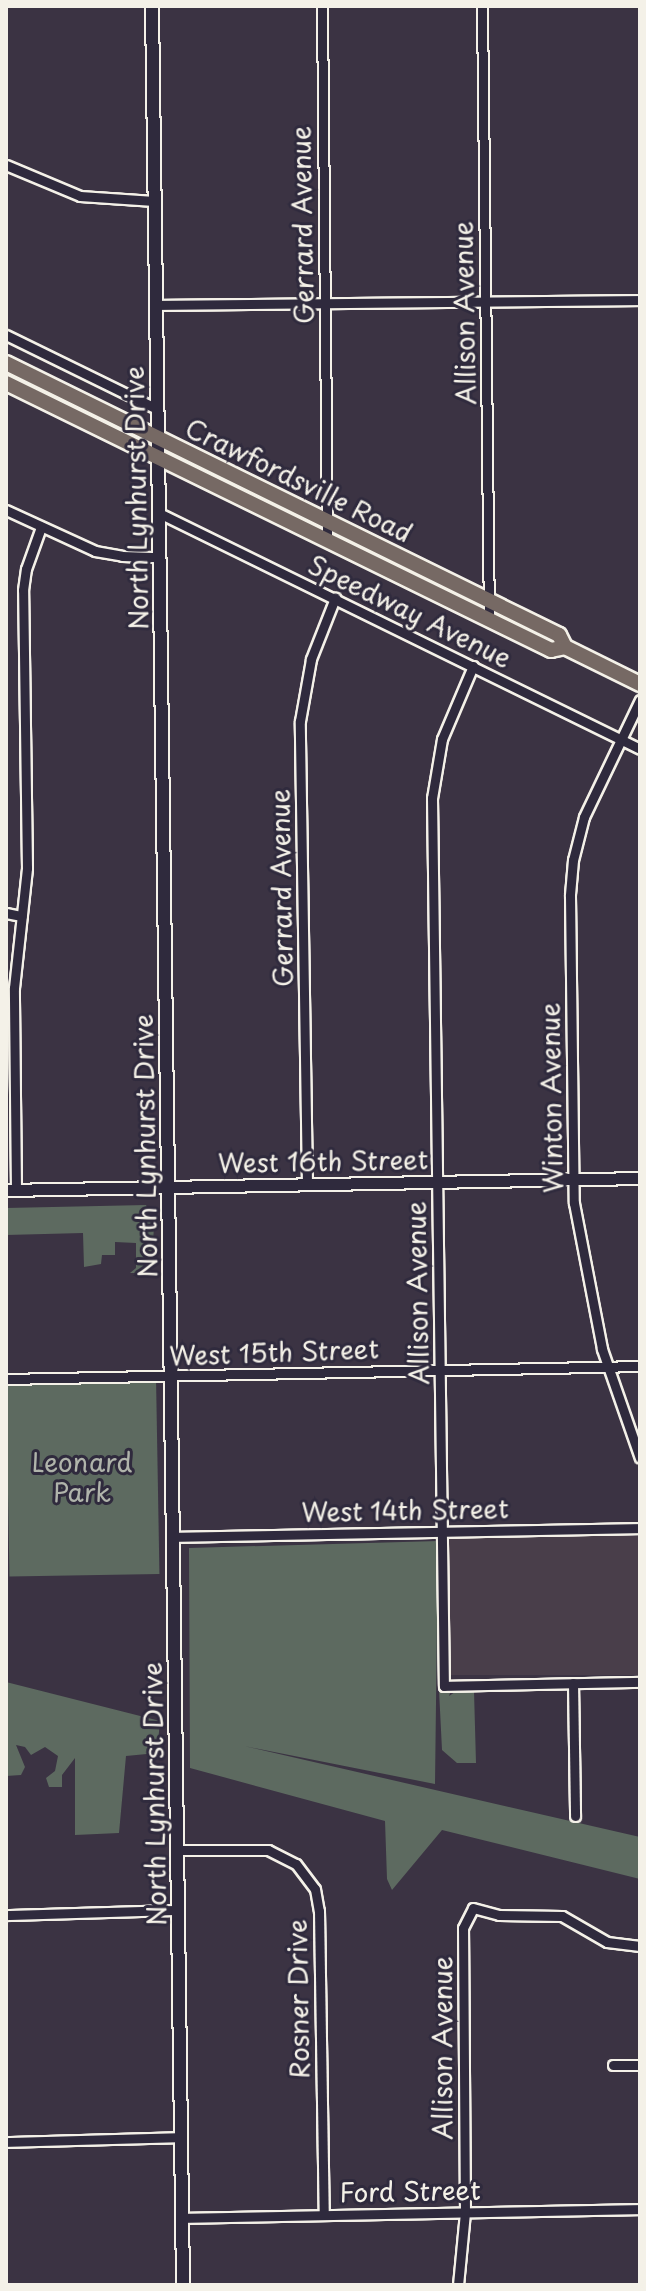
<!DOCTYPE html>
<html>
<head>
<meta charset="utf-8">
<style>
	body { margin:0 }
	#map { position:relative; width:646px; height:2291px; overflow:hidden; background:#3b3343; font-family:"Playpen Sans",sans-serif }
	div>[style] { position:absolute }
	.built>* { inset:0; background:#493e4a; transform-origin:0 0 }
	.green>* { inset:0; background:#5d6a60; transform-origin:0 0 }
	.roads { filter:drop-shadow(2px 0 #f4f1e8) drop-shadow(-2px 0 #f4f1e8) drop-shadow(0 2px #f4f1e8) drop-shadow(0 -2px #f4f1e8) }
	.minor>* { height:9px; margin:-4.5px; padding:0 4.5px; transform-origin:4.5px; border-radius:4.5px; background:#2f2a3d }
	.tertiary>* { height:11px; margin:-5.5px; padding:0 5.5px; transform-origin:5.5px; border-radius:5.5px; background:#2f2a3d }
	.secondary>* { height:12px; margin:-6px; padding:0 6px; transform-origin:6px; border-radius:6px; background:#2f2a3d }
	.primary>* { height:14px; margin:-7px; padding:0 7px; transform-origin:7px; border-radius:7px; background:#766964 }
	span { translate:-50% -50%; white-space:nowrap; text-align:center; line-height:1.15; -webkit-text-stroke:6px #2f2a3d; paint-order:stroke }
	.street-label { font-size:26px; color:#f4f1e8 }
	.park-label { font-size:26px; color:#b0b4ab }
	.frame { position:absolute; inset:0; border:8px solid #f4f1e8; pointer-events:none }
</style>
</head>
<body>
<div id="map">
	<div class="built">
		<i style="left:640px;top:1536px;width:139px;height:194px;rotate:90deg"></i>
	</div>
	<div class="green">
		<i style="clip-path:polygon(146px 1205px,154px 1223px,152px 1273px,130px 1273px,136px 1268px,136px 1243px,115px 1242px,115px 1255px,102px 1255px,101px 1264px,84px 1267px,83px 1233px,6px 1235px,6px 1208px)"></i>
		<i style="left:156px;top:1377px;width:197px;height:150px;rotate:89deg"></i>
		<i style="clip-path:polygon(438px 1541px,435px 1784px,244px 1746px,640px 1837px,640px 1879px,442px 1830px,392px 1890px,387px 1879px,385px 1821px,190px 1768px,189px 1548px)"></i>
		<i style="clip-path:polygon(6px 1682px,160px 1721px,157px 1753px,126px 1756px,119px 1833px,75px 1835px,75px 1758px,62px 1775px,62px 1787px,49px 1787px,46px 1778px,55px 1771px,58px 1756px,45px 1747px,31px 1755px,25px 1747px,16px 1745px,25px 1767px,21px 1775px,6px 1776px)"></i>
		<i style="clip-path:polygon(439px 1690px,451px 1690px,449px 1696px,455px 1692px,474px 1691px,476px 1763px,457px 1763px,442px 1750px)"></i>
	</div>
	<div class="roads">
		<div class="minor">
			<i style="left:322px;top:6px;width:534px;rotate:89.46deg"></i>
			<i style="left:482px;top:6px;width:613px;rotate:89.35deg"></i>
			<i style="left:6px;top:165px;width:80px;rotate:22.7deg"></i>
			<i style="left:80px;top:196px;width:74px;rotate:3.9deg"></i>
			<i style="left:156px;top:305px;width:484px;rotate:-0.6deg"></i>
			<i style="left:6px;top:335px;width:168px;rotate:26.1deg"></i>
			<i style="left:6px;top:510px;width:98px;rotate:24.7deg"></i>
			<i style="left:95px;top:551px;width:27px;rotate:10deg"></i>
			<i style="left:122px;top:556px;width:37px;rotate:2deg"></i>
			<i style="left:159px;top:513px;width:536px;rotate:26.13deg"></i>
			<i style="left:473px;top:666px;width:79px;rotate:113deg"></i>
			<i style="left:442px;top:739px;width:60px;rotate:99.6deg"></i>
			<i style="left:432px;top:798px;width:888px;rotate:89.23deg"></i>
			<i style="left:444px;top:1686px;width:196px;rotate:-1.2deg"></i>
			<i style="left:640px;top:700px;width:130px;rotate:115.6deg"></i>
			<i style="left:584px;top:817px;width:44px;rotate:104.3deg"></i>
			<i style="left:573px;top:860px;width:36px;rotate:95deg"></i>
			<i style="left:570px;top:896px;width:307px;rotate:89.3deg"></i>
			<i style="left:574px;top:1203px;width:149px;rotate:79.1deg"></i>
			<i style="left:602px;top:1349px;width:115px;rotate:70.8deg"></i>
			<i style="left:6px;top:913px;width:16px;rotate:11deg"></i>
			<i style="left:307px;top:1184px;width:463px;rotate:-90.9deg"></i>
			<i style="left:300px;top:721px;width:63px;rotate:-79.9deg"></i>
			<i style="left:311px;top:659px;width:66px;rotate:-68.5deg"></i>
			<i style="left:16px;top:1190px;width:202px;rotate:-90.6deg"></i>
			<i style="left:14px;top:988px;width:121px;rotate:-83.8deg"></i>
			<i style="left:27px;top:868px;width:278px;rotate:-90.8deg"></i>
			<i style="left:23px;top:590px;width:21px;rotate:-82deg"></i>
			<i style="left:26px;top:569px;width:45px;rotate:-70.3deg"></i>
			<i style="left:6px;top:1379px;width:634px;rotate:-1.17deg"></i>
			<i style="left:172px;top:1537px;width:468px;rotate:-1.1deg"></i>
			<i style="left:573px;top:1683px;width:133px;rotate:89.1deg"></i>
			<i style="left:177px;top:1850px;width:91px"></i>
			<i style="left:268px;top:1850px;width:31px;rotate:27deg"></i>
			<i style="left:296px;top:1864px;width:31px;rotate:53deg"></i>
			<i style="left:315px;top:1889px;width:22px;rotate:80deg"></i>
			<i style="left:319px;top:1911px;width:304px;rotate:89.1deg"></i>
			<i style="left:6px;top:1915px;width:172px;rotate:-1.7deg"></i>
			<i style="left:613px;top:2065px;width:27px"></i>
			<i style="left:6px;top:2142px;width:175px;rotate:-1.6deg"></i>
			<i style="left:182px;top:2218px;width:458px;rotate:-1.1deg"></i>
			<i style="left:458px;top:2285px;width:73px;rotate:-84.5deg"></i>
			<i style="left:465px;top:2212px;width:284px;rotate:-90.4deg"></i>
			<i style="left:463px;top:1928px;width:22px;rotate:-63deg"></i>
			<i style="left:473px;top:1908px;width:27px;rotate:15deg"></i>
			<i style="left:499px;top:1915px;width:63px;rotate:0.9deg"></i>
			<i style="left:562px;top:1916px;width:52px;rotate:30deg"></i>
			<i style="left:607px;top:1942px;width:33px;rotate:7deg"></i>
		</div>
		<div class="tertiary">
			<i style="left:6px;top:1190px;width:634px;rotate:-1.08deg"></i>
		</div>
		<div class="secondary">
			<i style="left:152px;top:6px;width:2279px;rotate:89.22deg"></i>
		</div>
		<div class="primary">
			<i style="left:6px;top:363px;width:616px;rotate:26.19deg"></i>
			<i style="left:559px;top:635px;width:13px;rotate:63deg"></i>
			<i style="left:6px;top:383px;width:607px;rotate:26.1deg"></i>
			<i style="left:551px;top:650px;width:14px;rotate:-12deg"></i>
			<i style="left:565px;top:647px;width:84px;rotate:26.3deg"></i>
		</div>
	</div>
	<div class="street-label">
		<span style="left:302px;top:225px;rotate:-91deg">Gerrard Avenue</span>
		<span style="left:464px;top:313px;rotate:-91deg">Allison Avenue</span>
		<span style="left:299px;top:480px;rotate:26deg">Crawfordsville Road</span>
		<span style="left:136px;top:498px;rotate:-91deg">North Lynhurst Drive</span>
		<span style="left:410px;top:611px;rotate:26deg">Speedway Avenue</span>
		<span style="left:281px;top:888px;rotate:-91deg">Gerrard Avenue</span>
		<span style="left:551px;top:1098px;rotate:-91deg">Winton Avenue</span>
		<span style="left:145px;top:1146px;rotate:-91deg">North Lynhurst Drive</span>
		<span style="left:323px;top:1161px;rotate:-1deg">West 16th Street</span>
		<span style="left:417px;top:1293px;rotate:-91deg">Allison Avenue</span>
		<span style="left:274px;top:1352px;rotate:-2deg">West 15th Street</span>
		<span style="left:405px;top:1510px;rotate:-1deg">West 14th Street</span>
		<span style="left:154px;top:1794px;rotate:-91deg">North Lynhurst Drive</span>
		<span style="left:298px;top:1999px;rotate:-91deg">Rosner Drive</span>
		<span style="left:442px;top:2048px;rotate:-90deg">Allison Avenue</span>
		<span style="left:410px;top:2191px;rotate:-1deg">Ford Street</span>
	</div>
	<div class="park-label">
		<span style="left:82px;top:1477px">Leonard<br>Park</span>
	</div>
	<div class="frame"></div>
</div>
</body>
</html>
